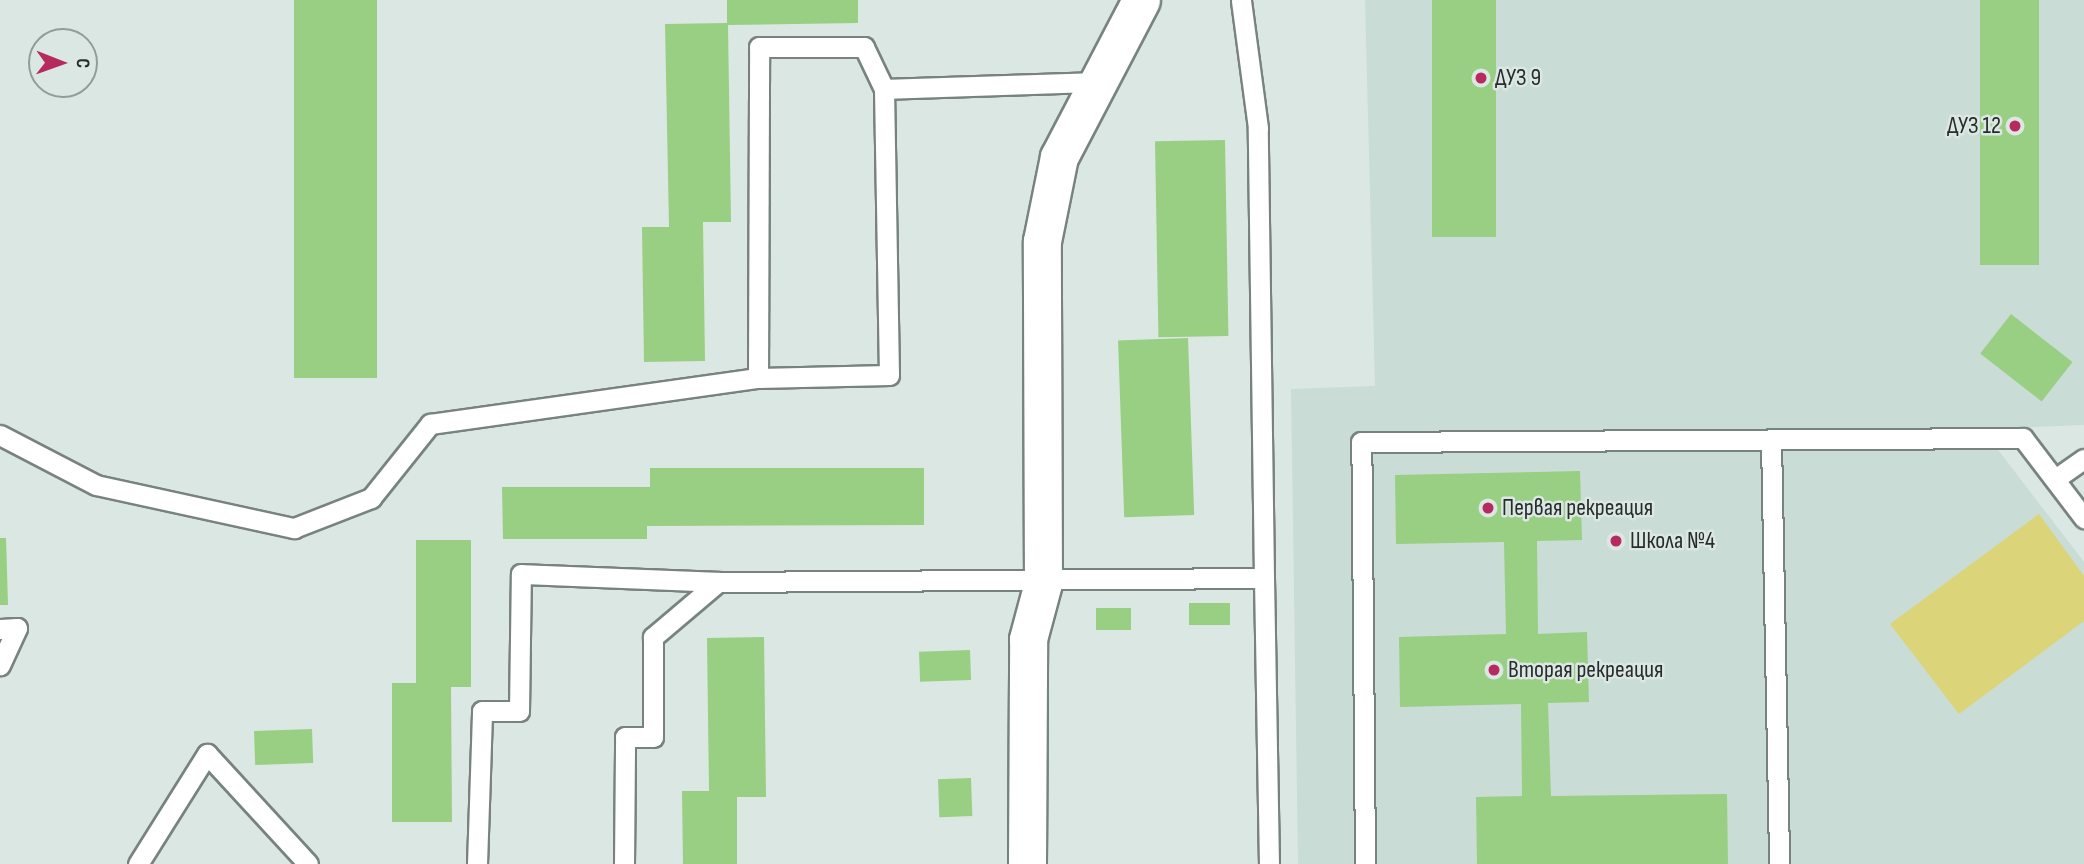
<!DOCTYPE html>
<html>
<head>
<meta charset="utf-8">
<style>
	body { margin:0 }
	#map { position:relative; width:2084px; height:864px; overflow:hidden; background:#dbe7e2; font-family:"Sofia Sans Condensed",sans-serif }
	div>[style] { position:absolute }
	.built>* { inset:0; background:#c9dcd6 }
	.green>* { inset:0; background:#dcd478 }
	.building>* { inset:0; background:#98cf83; transform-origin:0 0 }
	.roads { filter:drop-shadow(2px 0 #78837f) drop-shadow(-2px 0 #78837f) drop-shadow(0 2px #78837f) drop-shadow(0 -2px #78837f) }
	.service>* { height:19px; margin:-9.5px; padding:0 9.5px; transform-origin:9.5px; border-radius:9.5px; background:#fff }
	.minor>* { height:37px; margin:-18.5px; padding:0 18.5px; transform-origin:18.5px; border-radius:18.5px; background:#fff }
	.dots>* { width:19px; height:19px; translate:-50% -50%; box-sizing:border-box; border:4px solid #dbe7e2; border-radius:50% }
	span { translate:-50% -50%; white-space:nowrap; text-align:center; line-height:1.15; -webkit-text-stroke:5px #dbe7e2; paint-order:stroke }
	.poi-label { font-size:24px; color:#282c2a }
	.left { translate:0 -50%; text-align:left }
	.right { translate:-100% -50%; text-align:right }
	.north { position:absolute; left:28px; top:28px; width:70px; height:70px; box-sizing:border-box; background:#dbe7e2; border:2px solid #939c98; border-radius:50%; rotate:91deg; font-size:19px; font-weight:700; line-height:28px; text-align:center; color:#282c2a }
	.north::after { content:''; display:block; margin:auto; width:24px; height:32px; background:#b72a5f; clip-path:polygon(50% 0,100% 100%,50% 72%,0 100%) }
</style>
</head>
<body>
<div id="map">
	<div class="built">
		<i style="clip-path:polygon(1365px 0,2084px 0,2084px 425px,1982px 429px,2084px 562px,2084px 864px,1298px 864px,1291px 389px,1375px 386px)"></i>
	</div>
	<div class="green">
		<i style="clip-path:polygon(2039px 514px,2084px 576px,2084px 621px,1959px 714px,1890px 624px)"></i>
	</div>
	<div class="building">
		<i style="left:294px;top:0;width:83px;height:378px"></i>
		<i style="clip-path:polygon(727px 0,858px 0,858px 23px,728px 25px,731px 222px,703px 222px,705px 361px,644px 362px,642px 227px,669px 227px,665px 24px,727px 23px)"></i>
		<i style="left:1432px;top:0;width:64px;height:237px"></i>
		<i style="left:1980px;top:0;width:59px;height:265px"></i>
		<i style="left:1225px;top:140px;width:196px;height:70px;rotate:89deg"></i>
		<i style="left:2011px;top:314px;width:78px;height:50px;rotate:38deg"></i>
		<i style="left:1188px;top:338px;width:177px;height:70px;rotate:88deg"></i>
		<i style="clip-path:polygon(650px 468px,924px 468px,924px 525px,647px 526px,647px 539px,503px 539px,502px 487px,650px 487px)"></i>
		<i style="clip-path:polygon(1580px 471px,1582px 540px,1537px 541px,1538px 634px,1587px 632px,1589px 702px,1548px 703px,1551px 796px,1727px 794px,1728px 864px,1477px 864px,1476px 797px,1522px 796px,1521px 704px,1400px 707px,1399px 637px,1506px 634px,1504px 542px,1396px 544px,1395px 475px)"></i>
		<i style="clip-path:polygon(0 538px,6px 538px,8px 605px,0 605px)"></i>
		<i style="clip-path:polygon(416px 540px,471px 540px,471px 687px,451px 687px,452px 822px,392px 822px,392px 683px,416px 683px)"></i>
		<i style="left:1189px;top:603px;width:41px;height:22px"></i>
		<i style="left:1096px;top:608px;width:35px;height:22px"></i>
		<i style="clip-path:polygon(764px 637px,766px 797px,737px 797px,737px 864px,683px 864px,682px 791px,709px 791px,707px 638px)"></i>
		<i style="left:970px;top:650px;width:30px;height:51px;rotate:88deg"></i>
		<i style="left:312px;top:729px;width:34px;height:58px;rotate:88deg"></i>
		<i style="left:971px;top:778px;width:38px;height:33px;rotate:88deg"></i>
	</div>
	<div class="roads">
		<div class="service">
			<i style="left:758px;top:378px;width:331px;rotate:-89.8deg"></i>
			<i style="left:759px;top:47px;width:105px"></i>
			<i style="left:864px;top:47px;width:47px;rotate:64.5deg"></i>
			<i style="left:0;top:435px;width:108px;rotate:27.5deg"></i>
			<i style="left:96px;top:485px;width:203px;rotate:12.3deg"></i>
			<i style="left:294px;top:528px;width:83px;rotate:-21.3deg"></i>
			<i style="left:371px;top:498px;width:95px;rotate:-51.4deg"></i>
			<i style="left:430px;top:424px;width:331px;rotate:-8deg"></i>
			<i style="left:758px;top:378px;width:131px;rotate:-1.3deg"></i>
			<i style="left:889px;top:375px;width:286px;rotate:-91deg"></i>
			<i style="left:884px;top:89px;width:213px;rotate:-1.9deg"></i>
			<i style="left:1771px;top:440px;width:424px;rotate:88.9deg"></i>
			<i style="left:2055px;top:479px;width:35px;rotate:-35deg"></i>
			<i style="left:1264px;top:578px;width:286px;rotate:89deg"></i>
			<i style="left:0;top:629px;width:17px;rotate:-3deg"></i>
			<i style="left:17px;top:628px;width:41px;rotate:114.7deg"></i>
			<i style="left:138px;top:864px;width:130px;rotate:-57.9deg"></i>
			<i style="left:207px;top:754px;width:149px;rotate:47.4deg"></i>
			<i style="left:477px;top:864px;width:153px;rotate:-88.1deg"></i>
			<i style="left:482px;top:711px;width:37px"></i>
			<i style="left:519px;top:711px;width:137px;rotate:-89.2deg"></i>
			<i style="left:521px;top:574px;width:197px;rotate:2.3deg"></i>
			<i style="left:624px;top:864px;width:127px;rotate:-89.5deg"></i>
			<i style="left:625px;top:737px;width:28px"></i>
			<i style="left:653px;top:737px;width:100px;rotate:-90deg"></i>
			<i style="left:653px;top:637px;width:85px;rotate:-40.2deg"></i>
			<i style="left:718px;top:582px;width:546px;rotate:-0.42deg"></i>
			<i style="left:1264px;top:578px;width:450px;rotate:-90.8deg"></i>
			<i style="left:1258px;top:128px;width:129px;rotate:-97.6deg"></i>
			<i style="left:1365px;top:864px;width:422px;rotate:-90.5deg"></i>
			<i style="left:1361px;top:442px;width:662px;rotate:-0.35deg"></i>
			<i style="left:2023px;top:438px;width:101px;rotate:52.7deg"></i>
		</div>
		<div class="minor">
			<i style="left:1027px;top:864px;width:225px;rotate:-89.7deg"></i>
			<i style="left:1028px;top:639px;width:58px;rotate:-75deg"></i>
			<i style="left:1043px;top:583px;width:342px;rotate:-90.2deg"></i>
			<i style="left:1042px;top:241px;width:86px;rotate:-78.6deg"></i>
			<i style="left:1059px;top:157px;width:177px;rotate:-62.4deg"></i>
		</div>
	</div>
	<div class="dots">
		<i style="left:1481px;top:78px;background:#b72a5f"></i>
		<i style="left:2015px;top:126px;background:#b72a5f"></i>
		<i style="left:1488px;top:508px;background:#b72a5f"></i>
		<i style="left:1616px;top:541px;background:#b72a5f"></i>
		<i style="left:1494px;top:670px;background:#b72a5f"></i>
	</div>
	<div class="poi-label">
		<span class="left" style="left:1495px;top:78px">ДУЗ 9</span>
		<span class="right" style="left:2001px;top:126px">ДУЗ 12</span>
		<span class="left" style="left:1502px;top:508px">Первая рекреация</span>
		<span class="left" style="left:1630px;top:541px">Школа №4</span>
		<span class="left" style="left:1508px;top:670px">Вторая рекреация</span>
	</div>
	<div class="north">С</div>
</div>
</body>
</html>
